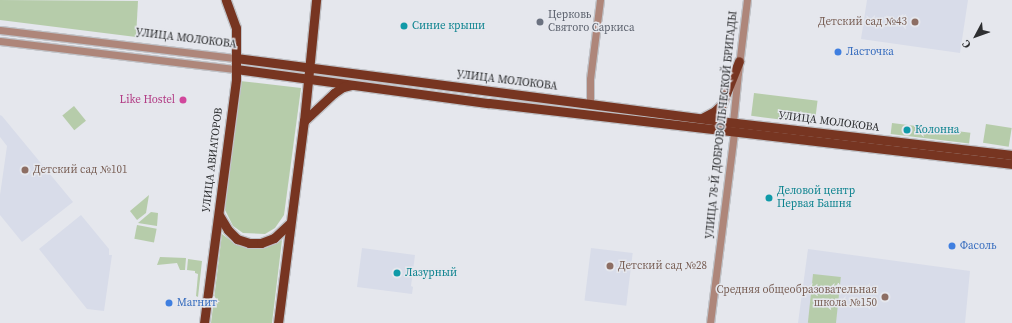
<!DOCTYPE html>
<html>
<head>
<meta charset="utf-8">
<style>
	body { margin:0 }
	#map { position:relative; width:1012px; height:323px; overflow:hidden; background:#e5e7ed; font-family:"Source Serif 4",serif }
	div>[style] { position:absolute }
	.built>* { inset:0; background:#d8dce9; transform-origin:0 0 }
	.green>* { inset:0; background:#b6ccaa; transform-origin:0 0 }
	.roads { filter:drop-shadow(1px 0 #c0c2c7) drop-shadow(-1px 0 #c0c2c7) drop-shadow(0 1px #c0c2c7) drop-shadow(0 -1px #c0c2c7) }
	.minor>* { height:7px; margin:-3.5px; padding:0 3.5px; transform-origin:3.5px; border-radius:3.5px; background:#ae867a }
	.major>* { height:9px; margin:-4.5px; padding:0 4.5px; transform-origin:4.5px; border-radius:4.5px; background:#773521 }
	.dots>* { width:11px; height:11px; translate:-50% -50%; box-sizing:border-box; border:2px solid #e5e7ed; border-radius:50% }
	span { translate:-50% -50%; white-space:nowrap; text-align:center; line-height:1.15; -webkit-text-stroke:3px #e5e7ed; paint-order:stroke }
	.worship-label { font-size:11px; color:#5b616d }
	.left { translate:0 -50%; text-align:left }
	.education-label { font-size:11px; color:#785e54 }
	.right { translate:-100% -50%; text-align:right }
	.culture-label { font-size:11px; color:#0d838f }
	.street-label { font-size:11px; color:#2e2f31 }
	.shop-label { font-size:11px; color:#366cbe }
	.hotel-label { font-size:11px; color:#b23c85 }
	.north { position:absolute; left:956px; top:16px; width:40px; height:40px; -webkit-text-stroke:3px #e5e7ed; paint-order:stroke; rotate:229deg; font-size:11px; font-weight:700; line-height:16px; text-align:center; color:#2e2f31 }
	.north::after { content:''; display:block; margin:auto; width:14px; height:18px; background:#2e2f31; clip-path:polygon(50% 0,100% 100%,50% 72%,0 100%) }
</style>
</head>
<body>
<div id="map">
	<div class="built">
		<i style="clip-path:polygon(867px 0,968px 0,960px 53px,861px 39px)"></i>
		<i style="clip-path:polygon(0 115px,2px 116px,73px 202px,22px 242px,0 215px,0 195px,7px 146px,0 137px)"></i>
		<i style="clip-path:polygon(81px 215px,109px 249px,109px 255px,112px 255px,104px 311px,87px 309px,39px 249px)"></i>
		<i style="clip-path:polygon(362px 248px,415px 255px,411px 286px,413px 287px,412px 294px,357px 287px)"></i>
		<i style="left:591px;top:248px;width:42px;height:53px;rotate:7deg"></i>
		<i style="clip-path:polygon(808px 249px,970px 271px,965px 323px,798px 323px)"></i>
	</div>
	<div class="green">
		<i style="clip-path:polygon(0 0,138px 1px,136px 37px,0 20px)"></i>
		<i style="clip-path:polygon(240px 81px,301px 88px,284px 215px,275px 228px,265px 234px,243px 233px,233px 226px,225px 210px)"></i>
		<i style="left:754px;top:93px;width:64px;height:23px;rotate:7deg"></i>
		<i style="left:74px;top:106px;width:19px;height:15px;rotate:51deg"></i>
		<i style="left:892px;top:123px;width:79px;height:11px;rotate:7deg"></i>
		<i style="left:986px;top:124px;width:26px;height:19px;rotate:9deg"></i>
		<i style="clip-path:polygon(149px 195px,146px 213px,137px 220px,130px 211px)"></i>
		<i style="clip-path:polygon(151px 212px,158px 213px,157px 226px,138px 223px)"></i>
		<i style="left:137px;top:225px;width:20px;height:14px;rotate:11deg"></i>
		<i style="clip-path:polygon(222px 234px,234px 243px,250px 248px,266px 248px,282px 240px,272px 323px,211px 323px)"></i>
		<i style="clip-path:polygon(160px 257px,186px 258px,185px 270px,180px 270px,177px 263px,157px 265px)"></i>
		<i style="clip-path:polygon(188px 259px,202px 261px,198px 297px,196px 296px,198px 274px,195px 273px,195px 271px,187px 270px)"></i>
		<i style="left:813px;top:274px;width:28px;height:49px;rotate:6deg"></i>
	</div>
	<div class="roads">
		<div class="minor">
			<i style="left:0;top:30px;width:238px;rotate:6.8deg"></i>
			<i style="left:0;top:41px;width:238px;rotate:6.8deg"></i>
			<i style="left:590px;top:104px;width:25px;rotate:-90deg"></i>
			<i style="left:590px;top:79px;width:80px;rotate:-82.8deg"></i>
			<i style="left:710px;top:323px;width:192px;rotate:-82.8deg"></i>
			<i style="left:734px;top:133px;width:11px;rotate:-95deg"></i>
			<i style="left:733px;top:122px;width:49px;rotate:-84.2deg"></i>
			<i style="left:738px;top:73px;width:74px;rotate:-83deg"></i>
		</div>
		<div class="major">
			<i style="left:236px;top:58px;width:487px;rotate:7.4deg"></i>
			<i style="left:719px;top:121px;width:295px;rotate:6.6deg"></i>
			<i style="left:236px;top:69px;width:255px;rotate:7.7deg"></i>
			<i style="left:489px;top:103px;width:527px;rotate:6.65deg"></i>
			<i style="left:702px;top:118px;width:15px;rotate:-28deg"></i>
			<i style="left:715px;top:111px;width:10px;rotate:-45deg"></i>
			<i style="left:722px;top:104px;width:46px;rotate:-68.4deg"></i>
			<i style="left:304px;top:121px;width:41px;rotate:-43deg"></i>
			<i style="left:334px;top:93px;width:11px;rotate:-34deg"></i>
			<i style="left:343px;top:87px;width:9px;rotate:-13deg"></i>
			<i style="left:219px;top:215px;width:17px;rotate:59deg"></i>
			<i style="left:228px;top:230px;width:13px;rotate:45deg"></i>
			<i style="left:237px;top:239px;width:13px;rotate:18deg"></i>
			<i style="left:249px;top:243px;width:12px"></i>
			<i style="left:261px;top:243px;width:14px;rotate:-21deg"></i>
			<i style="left:274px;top:238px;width:22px;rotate:-43deg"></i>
			<i style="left:204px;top:323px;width:246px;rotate:-82.5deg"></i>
			<i style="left:236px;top:79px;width:51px;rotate:-90deg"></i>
			<i style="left:236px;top:28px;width:30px;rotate:-110deg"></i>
			<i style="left:278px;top:323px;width:204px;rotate:-82.7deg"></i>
			<i style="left:304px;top:121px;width:122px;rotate:-84.3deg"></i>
		</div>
	</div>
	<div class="dots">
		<i style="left:540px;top:22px;background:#6b7280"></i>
		<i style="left:915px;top:22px;background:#8d6e63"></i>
		<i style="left:404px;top:26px;background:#0f9aa8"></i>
		<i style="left:838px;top:52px;background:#3f7fe0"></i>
		<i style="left:183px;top:100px;background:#d1479c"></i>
		<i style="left:907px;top:130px;background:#0f9aa8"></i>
		<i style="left:25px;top:170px;background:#8d6e63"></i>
		<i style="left:769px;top:198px;background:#0f9aa8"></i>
		<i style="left:952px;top:246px;background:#3f7fe0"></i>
		<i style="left:610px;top:266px;background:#8d6e63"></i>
		<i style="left:397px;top:273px;background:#0f9aa8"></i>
		<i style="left:885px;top:297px;background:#8d6e63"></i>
		<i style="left:169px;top:303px;background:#3f7fe0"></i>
	</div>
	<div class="worship-label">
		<span class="left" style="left:548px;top:22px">Церковь<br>Святого Саркиса</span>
	</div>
	<div class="education-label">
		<span class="right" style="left:907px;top:22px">Детский сад №43</span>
		<span class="left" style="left:33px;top:170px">Детский сад №101</span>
		<span class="left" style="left:618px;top:266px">Детский сад №28</span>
		<span class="right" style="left:877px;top:297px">Средняя общеобразовательная<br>школа №150</span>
	</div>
	<div class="culture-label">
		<span class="left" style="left:412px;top:26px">Синие крыши</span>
		<span class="left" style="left:915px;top:130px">Колонна</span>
		<span class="left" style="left:777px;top:198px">Деловой центр<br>Первая Башня</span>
		<span class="left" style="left:405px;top:273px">Лазурный</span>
	</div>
	<div class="street-label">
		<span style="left:186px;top:39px;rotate:7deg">УЛИЦА МОЛОКОВА</span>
		<span style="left:507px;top:81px;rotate:7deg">УЛИЦА МОЛОКОВА</span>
		<span style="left:829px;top:122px;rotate:7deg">УЛИЦА МОЛОКОВА</span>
		<span style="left:722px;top:125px;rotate:-84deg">УЛИЦА 78-Й ДОБРОВОЛЬЧЕСКОЙ БРИГАДЫ</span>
		<span style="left:213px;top:160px;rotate:-83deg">УЛИЦА АВИАТОРОВ</span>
	</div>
	<div class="shop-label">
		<span class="left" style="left:846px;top:52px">Ласточка</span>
		<span class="left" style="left:960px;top:246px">Фасоль</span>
		<span class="left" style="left:177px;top:303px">Магнит</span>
	</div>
	<div class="hotel-label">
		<span class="right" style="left:175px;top:100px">Like Hostel</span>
	</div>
	<div class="north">С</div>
</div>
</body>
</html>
